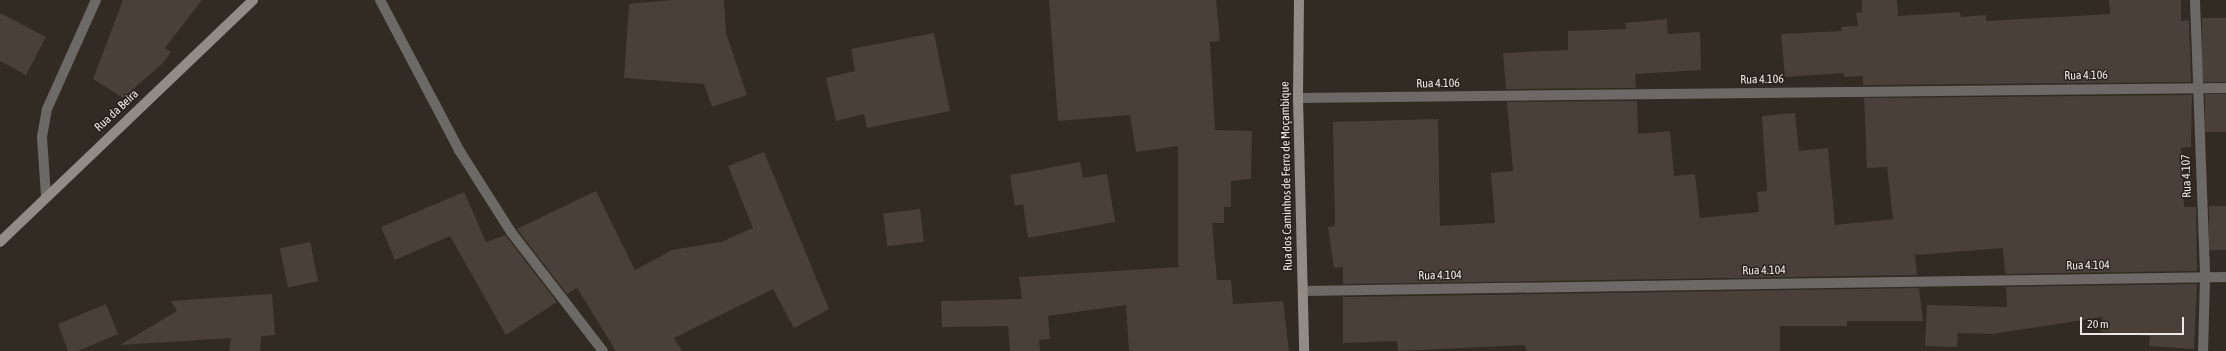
<!DOCTYPE html>
<html>
<head>
<meta charset="utf-8">
<style>
	body { margin:0 }
	#map { position:relative; width:2226px; height:351px; overflow:hidden; background:#322b23; font-family:"Asap Condensed",sans-serif }
	div>[style] { position:absolute }
	.building>* { inset:0; background:#484039; transform-origin:0 0 }
	.street>* { height:10px; margin:-5px; padding:0 5px; transform-origin:5px; border-radius:5px; background:#6d6966 }
	.secondary>* { height:10px; margin:-5px; padding:0 5px; transform-origin:5px; border-radius:5px; background:#928b86 }
	span { translate:-50% -50%; white-space:nowrap; text-align:center; line-height:1.15; -webkit-text-stroke:3px #28211a; paint-order:stroke }
	.street-label { font-size:12px; color:#ede8e3 }
	.scale { position:absolute; left:2080px; top:317px; width:104px; height:18px; box-sizing:border-box; border:2px solid #ede8e3; border-top:0; padding-left:5px; font-size:12px; line-height:14px; white-space:nowrap; color:#ede8e3; -webkit-text-stroke:3px #28211a; paint-order:stroke }
</style>
</head>
<body>
<div id="map">
	<div class="building">
		<i style="clip-path:polygon(123px 0,202px 0,165px 48px,171px 52px,162px 64px,123px 98px,93px 79px)"></i>
		<i style="clip-path:polygon(671px 0,724px 0,726px 33px,747px 95px,712px 107px,704px 84px,624px 78px,629px 4px)"></i>
		<i style="clip-path:polygon(1049px 0,1216px 0,1220px 41px,1210px 42px,1215px 130px,1252px 131px,1251px 179px,1231px 181px,1231px 207px,1224px 207px,1224px 223px,1212px 223px,1217px 280px,1231px 280px,1233px 304px,1283px 301px,1289px 351px,1129px 351px,1126px 305px,1048px 316px,1050px 339px,1039px 340px,1040px 351px,1010px 351px,1008px 326px,942px 327px,941px 301px,1022px 299px,1019px 277px,1178px 267px,1178px 146px,1136px 152px,1130px 115px,1058px 121px)"></i>
		<i style="clip-path:polygon(1862px 0,1897px 0,1898px 16px,1960px 12px,1961px 17px,1986px 15px,1986px 21px,2110px 14px,2109px 0,2181px 0,2181px 21px,2189px 20px,2191px 82px,1863px 85px,1863px 76px,1844px 77px,1844px 73px,1785px 77px,1781px 34px,1842px 31px,1841px 27px,1858px 26px,1856px 13px,1862px 12px)"></i>
		<i style="clip-path:polygon(0 13px,46px 37px,26px 75px,0 61px)"></i>
		<i style="left:2226px;top:18px;width:64px;height:24px;rotate:90deg"></i>
		<i style="clip-path:polygon(1667px 19px,1668px 34px,1700px 32px,1701px 70px,1635px 74px,1636px 88px,1506px 89px,1503px 54px,1505px 53px,1568px 50px,1568px 31px,1626px 29px,1625px 23px)"></i>
		<i style="clip-path:polygon(934px 33px,950px 111px,867px 128px,864px 114px,836px 121px,826px 78px,855px 71px,851px 49px)"></i>
		<i style="left:2226px;top:94px;width:38px;height:21px;rotate:90deg"></i>
		<i style="clip-path:polygon(2192px 95px,2191px 147px,2181px 148px,2184px 207px,2196px 207px,2197px 271px,2005px 274px,2003px 248px,1915px 255px,1917px 275px,1343px 284px,1343px 267px,1334px 268px,1328px 227px,1335px 226px,1333px 122px,1438px 119px,1440px 226px,1495px 223px,1491px 173px,1513px 171px,1507px 102px,1637px 101px,1638px 134px,1670px 131px,1674px 176px,1695px 174px,1700px 218px,1759px 212px,1757px 192px,1767px 191px,1762px 116px,1795px 113px,1799px 151px,1828px 148px,1835px 225px,1893px 219px,1887px 167px,1867px 168px,1864px 98px)"></i>
		<i style="clip-path:polygon(764px 152px,829px 309px,794px 328px,773px 289px,674px 338px,682px 351px,616px 351px,577px 288px,567px 294px,517px 229px,596px 191px,635px 270px,672px 250px,721px 242px,753px 228px,728px 166px)"></i>
		<i style="clip-path:polygon(1080px 162px,1083px 178px,1107px 174px,1115px 222px,1028px 238px,1023px 204px,1015px 206px,1010px 175px)"></i>
		<i style="clip-path:polygon(464px 192px,486px 242px,505px 235px,557px 302px,506px 335px,450px 236px,395px 260px,381px 227px)"></i>
		<i style="left:2209px;top:206px;width:17px;height:44px"></i>
		<i style="left:920px;top:209px;width:33px;height:37px;rotate:83deg"></i>
		<i style="left:310px;top:242px;width:40px;height:31px;rotate:78deg"></i>
		<i style="clip-path:polygon(2197px 284px,2194px 349px,2149px 346px,2150px 336px,2101px 332px,2102px 317px,1993px 334px,1958px 333px,1957px 347px,1925px 346px,1927px 305px,2007px 307px,2006px 287px)"></i>
		<i style="clip-path:polygon(1919px 288px,1923px 321px,1847px 321px,1847px 326px,1780px 326px,1780px 351px,1526px 351px,1525px 345px,1398px 351px,1397px 341px,1343px 343px,1343px 297px)"></i>
		<i style="clip-path:polygon(272px 294px,275px 335px,261px 336px,260px 351px,229px 351px,231px 338px,120px 345px,177px 311px,171px 301px)"></i>
		<i style="clip-path:polygon(106px 304px,118px 334px,78px 351px,68px 351px,58px 324px)"></i>
	</div>
	<div class="street">
		<i style="left:380px;top:0;width:170px;rotate:62.2deg"></i>
		<i style="left:459px;top:150px;width:97px;rotate:57.6deg"></i>
		<i style="left:511px;top:232px;width:150px;rotate:52.3deg"></i>
		<i style="left:2195px;top:0;width:277px;rotate:87.9deg"></i>
		<i style="left:2205px;top:277px;width:74px;rotate:91.5deg"></i>
		<i style="left:1298px;top:98px;width:928px;rotate:-0.62deg"></i>
		<i style="left:46px;top:196px;width:59px;rotate:-93.9deg"></i>
		<i style="left:42px;top:137px;width:28px;rotate:-80deg"></i>
		<i style="left:47px;top:109px;width:120px;rotate:-65.8deg"></i>
		<i style="left:1303px;top:291px;width:923px;rotate:-0.87deg"></i>
	</div>
	<div class="secondary">
		<i style="left:1299px;top:0;width:98px;rotate:90.6deg"></i>
		<i style="left:1298px;top:98px;width:253px;rotate:88.6deg"></i>
		<i style="left:0;top:242px;width:350px;rotate:-43.7deg"></i>
	</div>
	<div class="street-label">
		<span style="left:2086px;top:76px;rotate:-1deg">Rua 4.106</span>
		<span style="left:1762px;top:80px;rotate:-1deg">Rua 4.106</span>
		<span style="left:1438px;top:84px;rotate:-1deg">Rua 4.106</span>
		<span style="left:117px;top:111px;rotate:-43deg">Rua da Beira</span>
		<span style="left:1287px;top:176px;rotate:-91deg">Rua dos Caminhos de Ferro de Moçambique</span>
		<span style="left:2187px;top:176px;rotate:-92deg">Rua 4.107</span>
		<span style="left:2088px;top:266px;rotate:-1deg">Rua 4.104</span>
		<span style="left:1764px;top:271px;rotate:-1deg">Rua 4.104</span>
		<span style="left:1440px;top:276px;rotate:-1deg">Rua 4.104</span>
	</div>
	<div class="scale">20 m</div>
</div>
</body>
</html>
